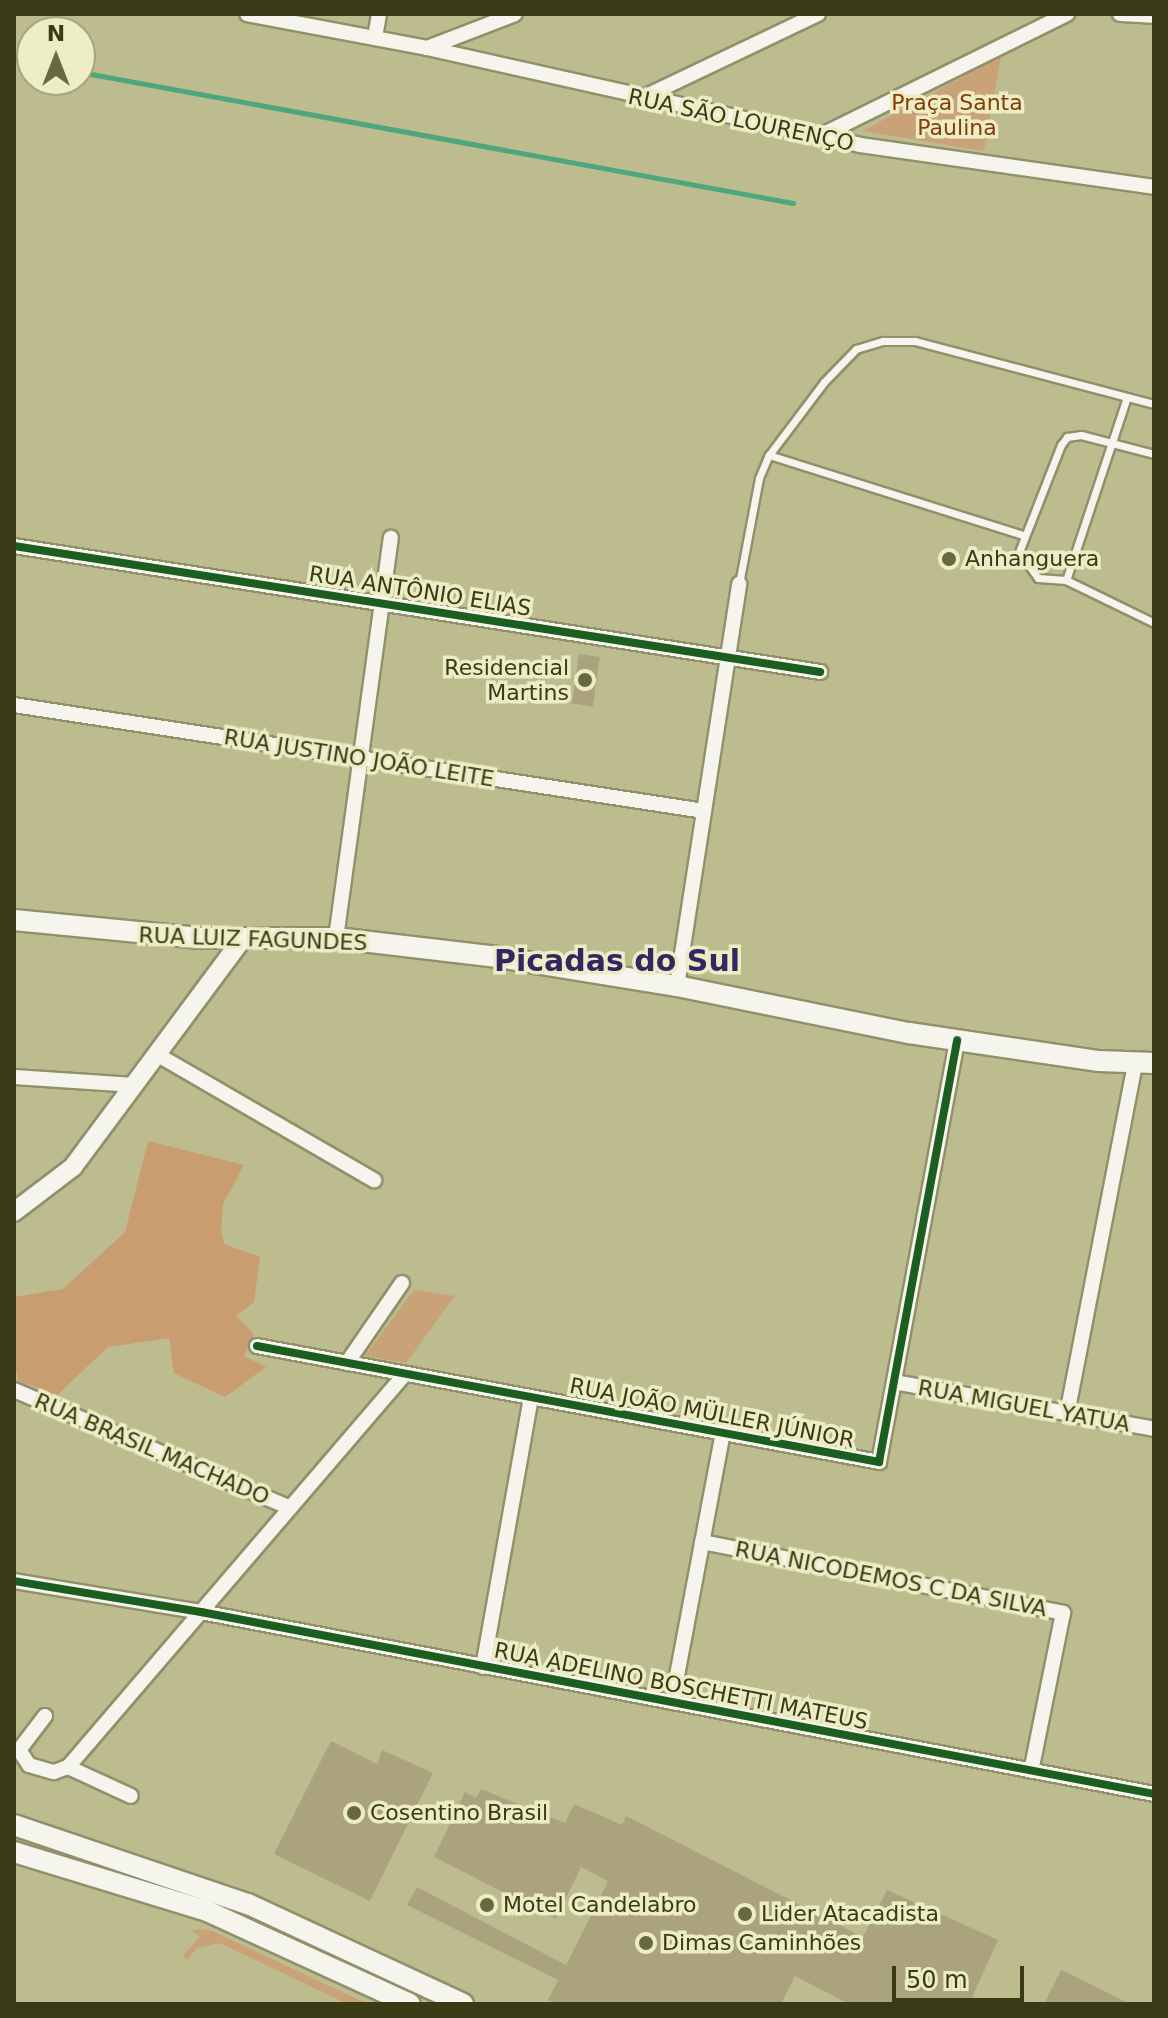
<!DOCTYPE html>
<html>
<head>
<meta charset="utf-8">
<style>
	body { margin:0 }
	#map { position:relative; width:1168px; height:2018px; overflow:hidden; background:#bcbc8e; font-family:"DejaVu Sans",sans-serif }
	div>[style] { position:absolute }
	.green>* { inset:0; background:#caa277 }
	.forest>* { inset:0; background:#c99d70 }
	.stream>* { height:5px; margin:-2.5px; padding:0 2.5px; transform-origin:2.5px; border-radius:2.5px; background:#4ea67f }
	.building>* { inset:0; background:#aaa37d; transform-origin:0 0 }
	.roads { filter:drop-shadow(2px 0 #90906b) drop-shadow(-2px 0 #90906b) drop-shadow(0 2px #90906b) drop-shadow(0 -2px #90906b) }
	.service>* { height:7px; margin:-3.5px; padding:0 3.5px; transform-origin:3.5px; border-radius:3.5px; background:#f5f5ee }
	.minor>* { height:14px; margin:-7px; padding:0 7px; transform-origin:7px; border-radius:7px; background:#f5f5ee }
	.tertiary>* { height:18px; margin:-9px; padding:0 9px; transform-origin:9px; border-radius:9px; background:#f5f5ee }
	.secondary>* { height:20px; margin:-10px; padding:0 10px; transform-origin:10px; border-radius:10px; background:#f5f5ee }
	.cycleway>* { height:8px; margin:-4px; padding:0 4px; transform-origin:4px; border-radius:4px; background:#1b5e20 }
	.dots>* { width:22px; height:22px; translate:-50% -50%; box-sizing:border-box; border:4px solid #ecedc5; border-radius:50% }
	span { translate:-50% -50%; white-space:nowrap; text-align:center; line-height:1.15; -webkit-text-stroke:7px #ecedc5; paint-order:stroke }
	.park-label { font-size:22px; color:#873c06 }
	.street-label { font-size:22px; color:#3a3a16 }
	.poi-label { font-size:22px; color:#3a3a16 }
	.left { translate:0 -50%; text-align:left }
	.right { translate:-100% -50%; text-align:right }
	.district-label { font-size:30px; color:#322761; font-weight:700 }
	.frame { position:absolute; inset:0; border:16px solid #3a3a16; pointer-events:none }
	.north { position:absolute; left:16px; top:16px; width:80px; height:80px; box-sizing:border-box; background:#ecedc5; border:2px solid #a5a57f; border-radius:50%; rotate:0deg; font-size:22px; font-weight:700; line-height:32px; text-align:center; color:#3a3a16 }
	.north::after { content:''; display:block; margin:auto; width:28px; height:36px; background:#686840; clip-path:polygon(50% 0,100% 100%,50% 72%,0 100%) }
	.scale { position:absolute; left:892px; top:1966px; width:132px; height:36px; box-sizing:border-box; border:4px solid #3a3a16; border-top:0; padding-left:10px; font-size:24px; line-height:28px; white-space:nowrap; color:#3a3a16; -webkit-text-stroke:6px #ecedc5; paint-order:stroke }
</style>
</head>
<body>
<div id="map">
	<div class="green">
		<i style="clip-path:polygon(1001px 56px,984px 151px,863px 131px)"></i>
		<i style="clip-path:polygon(414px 1290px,455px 1296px,406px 1363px,365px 1356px)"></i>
		<i style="clip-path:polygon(200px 1929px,212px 1931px,368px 2004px,347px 2004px,220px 1943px,197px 1948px,187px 1960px,183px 1956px,200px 1936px,191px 1931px)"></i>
	</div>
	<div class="forest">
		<i style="clip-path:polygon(148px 1141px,244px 1165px,223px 1204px,221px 1230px,224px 1244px,260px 1257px,254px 1302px,236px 1316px,254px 1334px,244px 1356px,266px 1367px,225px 1397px,174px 1373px,169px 1338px,108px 1347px,57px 1395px,19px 1381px,14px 1363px,14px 1297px,63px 1289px,125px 1232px)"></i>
	</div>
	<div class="stream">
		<i style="left:14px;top:59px;width:18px;rotate:13deg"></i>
		<i style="left:80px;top:72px;width:725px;rotate:10.41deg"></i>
	</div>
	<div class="building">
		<i style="left:579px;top:654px;width:21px;height:50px;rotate:8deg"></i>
		<i style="clip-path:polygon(331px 1741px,377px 1764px,382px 1750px,433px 1773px,370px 1901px,274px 1854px)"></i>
		<i style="clip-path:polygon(481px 1789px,565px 1823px,574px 1804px,622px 1825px,626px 1816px,863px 1937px,887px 1890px,998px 1940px,969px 2004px,849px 2004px,795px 1976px,781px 2004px,557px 2004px,548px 2000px,558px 1980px,407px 1905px,417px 1887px,566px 1965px,608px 1881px,581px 1867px,556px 1919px,434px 1857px,465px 1792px,476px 1798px)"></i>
		<i style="clip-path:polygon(1061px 1970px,1070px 1974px,1130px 2004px,1044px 2004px)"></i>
	</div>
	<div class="roads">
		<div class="service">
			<i style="left:1127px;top:397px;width:193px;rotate:108.4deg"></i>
			<i style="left:1066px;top:580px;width:98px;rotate:26deg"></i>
			<i style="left:769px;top:455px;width:265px;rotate:17.5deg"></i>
			<i style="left:1066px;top:580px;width:28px;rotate:-176deg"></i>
			<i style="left:1038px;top:578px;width:32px;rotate:-126deg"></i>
			<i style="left:1019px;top:552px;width:115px;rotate:-68.6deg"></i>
			<i style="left:1061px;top:445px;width:10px;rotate:-53deg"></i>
			<i style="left:1067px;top:437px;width:14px;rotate:-8deg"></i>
			<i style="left:1081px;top:435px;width:75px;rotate:14.6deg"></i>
			<i style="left:739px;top:584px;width:108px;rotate:-79.3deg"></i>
			<i style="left:759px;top:478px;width:25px;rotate:-67deg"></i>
			<i style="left:769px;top:455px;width:91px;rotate:-53deg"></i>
			<i style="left:824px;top:382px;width:46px;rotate:-45.9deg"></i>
			<i style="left:856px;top:349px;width:28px;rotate:-17deg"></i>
			<i style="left:883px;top:341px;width:32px"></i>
			<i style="left:915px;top:341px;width:247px;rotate:14.8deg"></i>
		</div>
		<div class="minor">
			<i style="left:247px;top:14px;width:183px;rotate:10.7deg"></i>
			<i style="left:427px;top:48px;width:94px;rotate:-21.1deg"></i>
			<i style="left:1120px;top:14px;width:34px;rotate:3deg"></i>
			<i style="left:375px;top:37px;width:23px;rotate:-80deg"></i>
			<i style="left:427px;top:48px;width:444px;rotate:12.6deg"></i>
			<i style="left:860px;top:145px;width:297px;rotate:8.1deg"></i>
			<i style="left:642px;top:98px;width:195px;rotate:-25.5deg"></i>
			<i style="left:818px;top:137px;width:278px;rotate:-26.3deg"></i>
			<i style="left:14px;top:546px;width:816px;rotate:8.88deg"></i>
			<i style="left:14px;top:705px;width:698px;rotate:8.73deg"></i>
			<i style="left:336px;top:938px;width:404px;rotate:-82.2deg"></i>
			<i style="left:677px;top:986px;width:407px;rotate:-81.2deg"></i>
			<i style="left:158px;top:1055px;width:250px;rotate:30.1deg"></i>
			<i style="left:14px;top:1077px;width:121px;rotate:3.8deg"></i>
			<i style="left:257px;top:1346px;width:633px;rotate:10.56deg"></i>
			<i style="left:879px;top:1462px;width:429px;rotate:-79.5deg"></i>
			<i style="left:347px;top:1363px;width:97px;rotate:-55.5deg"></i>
			<i style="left:894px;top:1382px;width:264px;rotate:10.2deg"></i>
			<i style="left:14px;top:1390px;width:300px;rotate:23.1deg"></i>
			<i style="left:1067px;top:1414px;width:358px;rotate:-79deg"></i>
			<i style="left:702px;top:1542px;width:368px;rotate:11.1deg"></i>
			<i style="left:1063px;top:1613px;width:161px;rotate:101.4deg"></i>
			<i style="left:14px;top:1581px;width:190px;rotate:9.4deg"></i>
			<i style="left:201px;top:1612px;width:970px;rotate:10.81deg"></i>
			<i style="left:483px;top:1667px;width:273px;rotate:-79.9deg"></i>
			<i style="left:672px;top:1702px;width:274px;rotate:-79.3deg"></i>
			<i style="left:45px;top:1716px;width:43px;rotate:127.4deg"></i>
			<i style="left:19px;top:1750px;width:18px;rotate:56deg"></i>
			<i style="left:29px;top:1765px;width:26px;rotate:16deg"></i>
			<i style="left:54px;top:1772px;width:15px;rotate:-20deg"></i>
			<i style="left:68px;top:1767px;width:518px;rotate:-49.39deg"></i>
			<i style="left:68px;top:1767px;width:69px;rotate:24.7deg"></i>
		</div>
		<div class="tertiary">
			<i style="left:14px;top:1212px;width:74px;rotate:-37.3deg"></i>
			<i style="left:73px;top:1167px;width:285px;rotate:-53.4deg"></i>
		</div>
		<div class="secondary">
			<i style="left:14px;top:920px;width:187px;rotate:5.5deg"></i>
			<i style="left:200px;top:938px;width:136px"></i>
			<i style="left:336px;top:938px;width:163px;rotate:6.7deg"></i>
			<i style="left:498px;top:957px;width:181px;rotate:9.2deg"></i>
			<i style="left:677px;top:986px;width:237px;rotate:11.5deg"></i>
			<i style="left:909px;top:1033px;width:192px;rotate:8.4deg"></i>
			<i style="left:1099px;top:1061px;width:55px;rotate:2.1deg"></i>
			<i style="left:14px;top:1825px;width:247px;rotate:18.7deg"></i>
			<i style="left:248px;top:1904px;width:237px;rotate:24.9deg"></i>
			<i style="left:14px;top:1852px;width:202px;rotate:17deg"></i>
			<i style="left:207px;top:1911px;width:223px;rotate:24.6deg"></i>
		</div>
	</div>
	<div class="cycleway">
		<i style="left:14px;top:546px;width:816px;rotate:8.88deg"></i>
		<i style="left:257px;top:1346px;width:633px;rotate:10.56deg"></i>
		<i style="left:879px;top:1462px;width:429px;rotate:-79.5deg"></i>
		<i style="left:14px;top:1581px;width:190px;rotate:9.4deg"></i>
		<i style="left:201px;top:1612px;width:970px;rotate:10.81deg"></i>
	</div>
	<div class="dots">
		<i style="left:949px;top:559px;background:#686840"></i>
		<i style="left:585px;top:680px;background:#686840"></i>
		<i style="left:354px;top:1813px;background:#686840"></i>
		<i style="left:487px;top:1905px;background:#686840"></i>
		<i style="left:745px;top:1914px;background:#686840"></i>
		<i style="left:646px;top:1943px;background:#686840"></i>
	</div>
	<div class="park-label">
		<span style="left:957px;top:115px">Praça Santa<br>Paulina</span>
	</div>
	<div class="street-label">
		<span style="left:741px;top:120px;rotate:12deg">RUA SÃO LOURENÇO</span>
		<span style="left:420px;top:591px;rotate:9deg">RUA ANTÔNIO ELIAS</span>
		<span style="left:359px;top:758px;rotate:9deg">RUA JUSTINO JOÃO LEITE</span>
		<span style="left:253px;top:939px;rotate:2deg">RUA LUIZ FAGUNDES</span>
		<span style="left:1024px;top:1406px;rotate:10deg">RUA MIGUEL YATUA</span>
		<span style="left:712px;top:1413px;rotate:11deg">RUA JOÃO MÜLLER JÚNIOR</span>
		<span style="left:152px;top:1449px;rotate:23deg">RUA BRASIL MACHADO</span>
		<span style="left:891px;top:1579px;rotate:11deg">RUA NICODEMOS C DA SILVA</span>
		<span style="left:681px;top:1686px;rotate:11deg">RUA ADELINO BOSCHETTI MATEUS</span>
	</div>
	<div class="poi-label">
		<span class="left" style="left:965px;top:559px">Anhanguera</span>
		<span class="right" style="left:569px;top:680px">Residencial<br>Martins</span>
		<span class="left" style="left:370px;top:1813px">Cosentino Brasil</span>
		<span class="left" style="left:503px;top:1905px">Motel Candelabro</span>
		<span class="left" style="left:761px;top:1914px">Lider Atacadista</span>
		<span class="left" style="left:662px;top:1943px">Dimas Caminhões</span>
	</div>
	<div class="district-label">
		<span style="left:617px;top:961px">Picadas do Sul</span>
	</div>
	<div class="frame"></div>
	<div class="north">N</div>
	<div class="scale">50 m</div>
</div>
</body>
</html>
